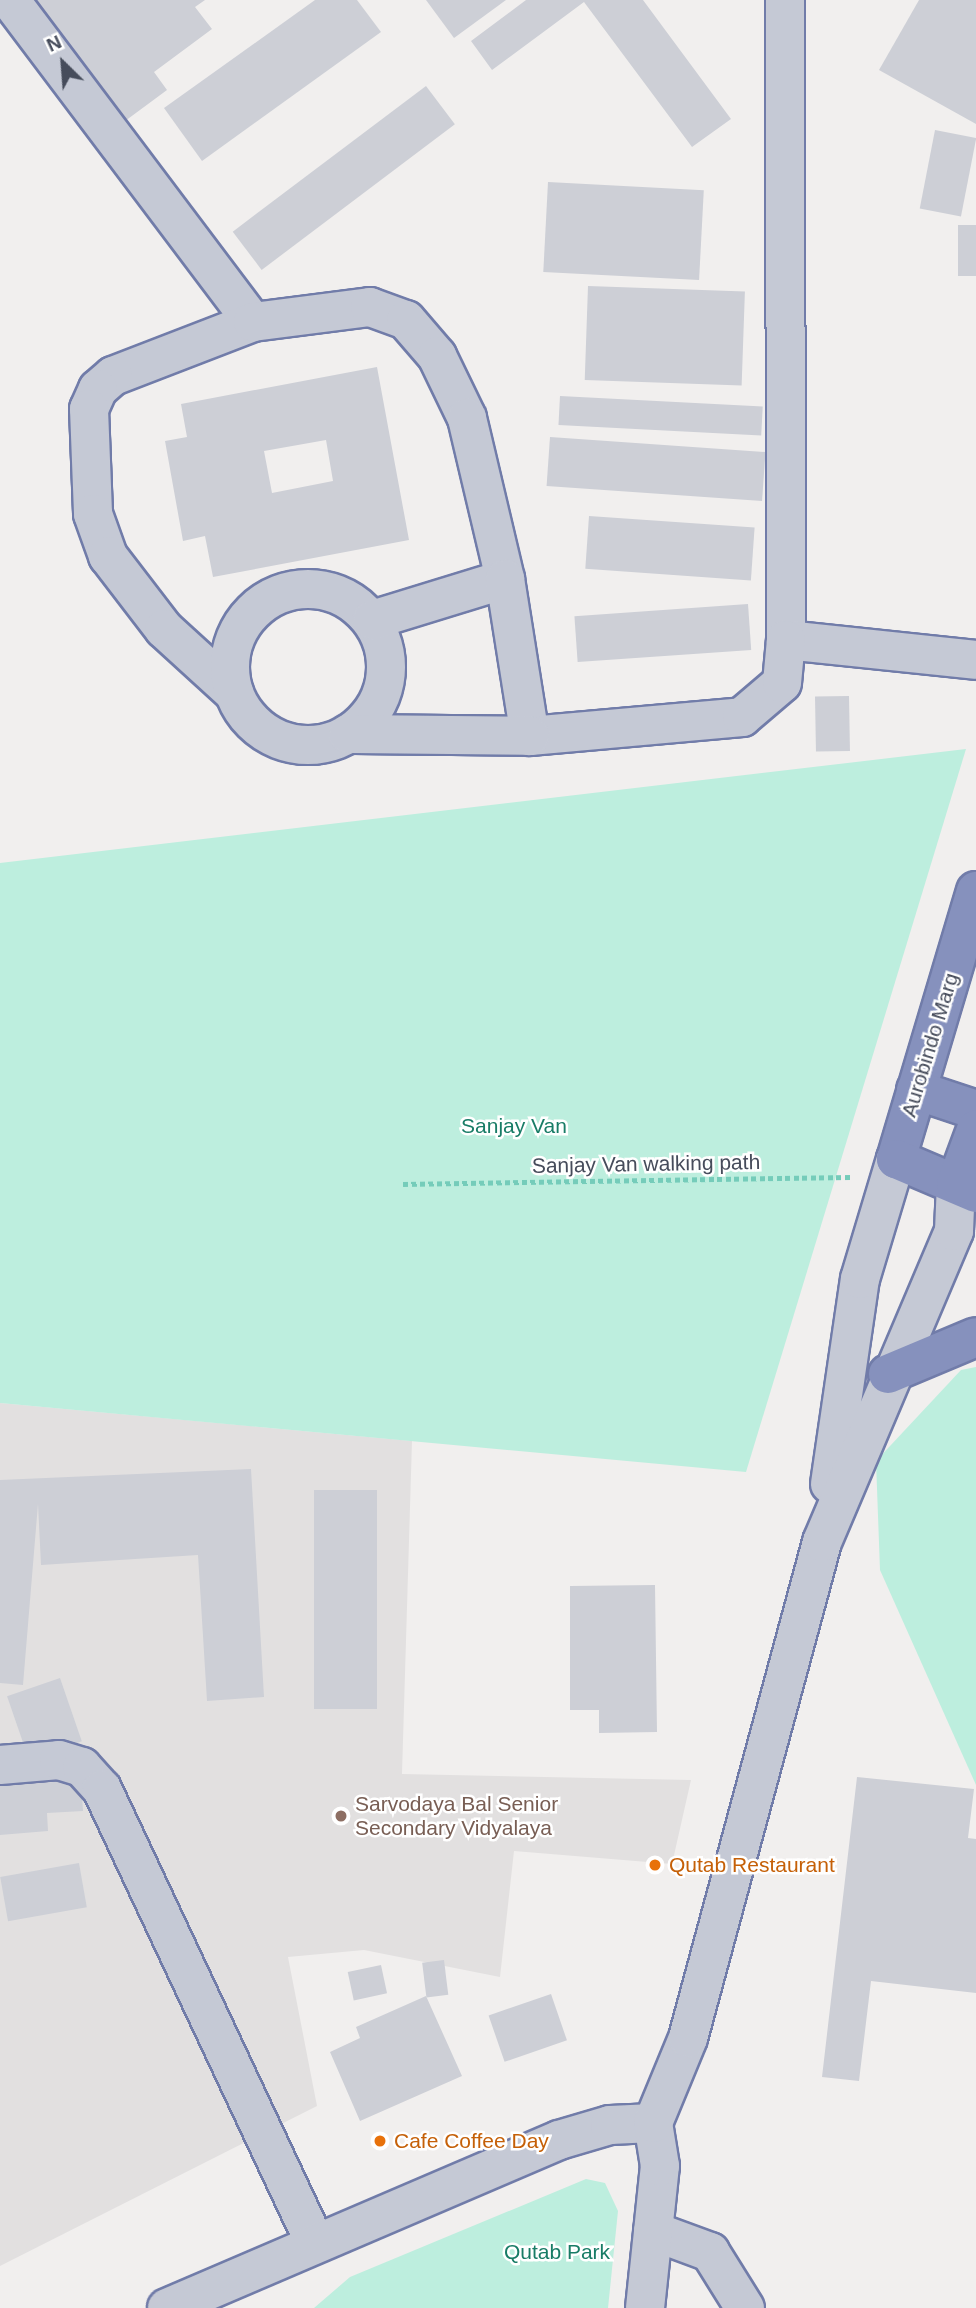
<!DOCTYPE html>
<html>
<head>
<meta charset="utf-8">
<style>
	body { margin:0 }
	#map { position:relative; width:976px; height:2308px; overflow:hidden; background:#f1efee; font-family:Helvetica,sans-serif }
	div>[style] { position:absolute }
	.education>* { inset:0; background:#e2e0e0 }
	.green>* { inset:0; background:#bdeede }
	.building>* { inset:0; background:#cdcfd6; transform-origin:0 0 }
	.path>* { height:4.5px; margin-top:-2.25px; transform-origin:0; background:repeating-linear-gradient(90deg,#75ccba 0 5px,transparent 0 8.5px) }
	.roads { filter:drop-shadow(2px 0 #717ca9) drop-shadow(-2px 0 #717ca9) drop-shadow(0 2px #717ca9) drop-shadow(0 -2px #717ca9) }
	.minor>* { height:38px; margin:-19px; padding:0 19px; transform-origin:19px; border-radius:19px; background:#c5c9d5 }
	.minor>.ring { margin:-19px; padding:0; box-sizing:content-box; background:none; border:38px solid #c5c9d5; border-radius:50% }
	.highway>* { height:38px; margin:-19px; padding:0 19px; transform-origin:19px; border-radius:19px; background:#8691bd }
	.dots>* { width:19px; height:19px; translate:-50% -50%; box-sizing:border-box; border:4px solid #fff; border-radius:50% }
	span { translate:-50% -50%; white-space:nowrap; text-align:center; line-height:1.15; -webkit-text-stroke:5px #fff; paint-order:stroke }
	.street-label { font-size:21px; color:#464c5b }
	.park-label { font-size:21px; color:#187c66 }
	.education-label { font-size:21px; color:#785e54 }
	.left { translate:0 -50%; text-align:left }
	.food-label { font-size:21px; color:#c56008 }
	.north { position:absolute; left:28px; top:28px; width:70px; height:70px; -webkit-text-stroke:5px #fff; paint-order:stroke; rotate:335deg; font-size:19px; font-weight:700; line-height:28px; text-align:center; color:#464c5b }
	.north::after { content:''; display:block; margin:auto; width:24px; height:32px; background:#464c5b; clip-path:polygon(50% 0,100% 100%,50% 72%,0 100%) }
</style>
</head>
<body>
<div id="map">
	<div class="education">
		<i style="clip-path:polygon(0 1403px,412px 1441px,402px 1774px,691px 1780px,672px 1864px,514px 1851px,500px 1977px,364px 1950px,288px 1957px,317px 2106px,0 2266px)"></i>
	</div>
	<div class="green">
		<i style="clip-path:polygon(966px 749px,746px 1472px,0 1403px,0 863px)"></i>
		<i style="clip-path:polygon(976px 1367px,976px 1785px,880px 1570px,876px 1461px,961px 1370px)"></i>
		<i style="clip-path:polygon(586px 2179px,605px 2183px,618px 2211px,608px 2308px,314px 2308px,350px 2277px)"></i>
	</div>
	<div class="building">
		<i style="clip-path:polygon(29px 0,205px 0,195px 7px,212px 29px,154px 72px,167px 90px,121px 124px)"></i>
		<i style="clip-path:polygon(315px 0,357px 0,381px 32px,202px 161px,164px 108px)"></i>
		<i style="clip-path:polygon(426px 0,506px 0,454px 38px)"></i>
		<i style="clip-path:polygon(526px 0,643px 0,731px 119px,692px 147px,584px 2px,492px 70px,471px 41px)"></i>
		<i style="clip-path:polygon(919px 0,976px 0,976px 124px,879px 70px)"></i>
		<i style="left:426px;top:86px;width:48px;height:242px;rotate:53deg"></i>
		<i style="left:935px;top:130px;width:42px;height:80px;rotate:11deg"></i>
		<i style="left:548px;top:182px;width:156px;height:90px;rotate:3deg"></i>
		<i style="left:976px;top:225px;width:51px;height:18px;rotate:90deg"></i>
		<i style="left:588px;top:286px;width:157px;height:94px;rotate:2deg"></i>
		<i style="clip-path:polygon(evenodd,377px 367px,409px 540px,213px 577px,205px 536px,183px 541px,165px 441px,187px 437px,181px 404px,377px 367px,326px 440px,333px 481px,272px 493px,264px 451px,326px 440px)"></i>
		<i style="left:560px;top:396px;width:203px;height:29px;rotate:3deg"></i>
		<i style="left:550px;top:437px;width:216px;height:49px;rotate:4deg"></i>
		<i style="left:589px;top:516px;width:166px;height:53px;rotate:4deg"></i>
		<i style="left:748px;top:604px;width:46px;height:174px;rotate:86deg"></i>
		<i style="left:849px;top:696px;width:55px;height:34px;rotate:89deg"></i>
		<i style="clip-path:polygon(251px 1469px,264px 1697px,207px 1701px,198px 1555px,41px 1565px,38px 1504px,23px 1685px,0 1683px,0 1480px)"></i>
		<i style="left:314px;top:1490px;width:63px;height:219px"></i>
		<i style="clip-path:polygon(655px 1585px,657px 1732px,599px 1733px,599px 1710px,570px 1710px,570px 1586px)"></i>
		<i style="left:60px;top:1678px;width:67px;height:56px;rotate:71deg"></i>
		<i style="clip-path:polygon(857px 1777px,974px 1789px,968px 1838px,976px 1839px,976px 1993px,871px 1981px,859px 2081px,822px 2077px)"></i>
		<i style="clip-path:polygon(81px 1780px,83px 1811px,47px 1813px,48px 1831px,0 1835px,0 1786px)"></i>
		<i style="left:79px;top:1863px;width:45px;height:80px;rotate:80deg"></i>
		<i style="left:444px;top:1960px;width:35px;height:22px;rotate:83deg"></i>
		<i style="left:381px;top:1965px;width:29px;height:34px;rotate:78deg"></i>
		<i style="left:551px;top:1994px;width:49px;height:66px;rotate:71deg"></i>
		<i style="clip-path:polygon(426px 1996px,462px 2076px,360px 2121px,330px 2052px,360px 2038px,356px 2027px)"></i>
	</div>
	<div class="path">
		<i style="left:403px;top:1184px;width:448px;rotate:-0.9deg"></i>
	</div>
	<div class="roads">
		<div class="minor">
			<i style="left:10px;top:0;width:403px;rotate:53deg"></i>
			<i style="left:253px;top:322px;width:150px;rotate:158.9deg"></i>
			<i style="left:113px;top:376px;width:20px;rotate:139deg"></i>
			<i style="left:98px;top:389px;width:22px;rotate:114deg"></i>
			<i style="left:89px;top:409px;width:105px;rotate:87.8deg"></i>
			<i style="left:93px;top:514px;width:45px;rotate:70.3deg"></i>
			<i style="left:108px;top:556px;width:92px;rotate:52.5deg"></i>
			<i style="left:164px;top:629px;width:95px;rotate:42.4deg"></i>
			<i style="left:785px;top:0;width:640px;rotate:89.91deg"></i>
			<i style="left:786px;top:640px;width:191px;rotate:6deg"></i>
			<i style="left:253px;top:322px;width:118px;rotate:-7.3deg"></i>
			<i style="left:370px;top:307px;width:38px;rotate:20deg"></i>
			<i style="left:406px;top:320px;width:48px;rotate:49.3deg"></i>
			<i style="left:437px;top:356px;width:69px;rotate:64.2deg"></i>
			<i style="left:467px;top:418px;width:165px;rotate:76.7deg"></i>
			<i class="ring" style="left:230px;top:589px;width:118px;height:118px"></i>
			<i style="left:372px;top:620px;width:139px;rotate:-17.1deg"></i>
			<i style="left:505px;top:579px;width:159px;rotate:81deg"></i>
			<i style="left:530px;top:736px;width:213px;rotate:-5.1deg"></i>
			<i style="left:742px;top:717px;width:52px;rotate:-40.4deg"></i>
			<i style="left:782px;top:683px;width:43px;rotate:-84.7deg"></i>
			<i style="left:348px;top:734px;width:182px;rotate:0.6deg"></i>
			<i style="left:830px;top:1484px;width:207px;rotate:-81.7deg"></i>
			<i style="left:860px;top:1279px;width:125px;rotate:-73.3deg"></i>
			<i style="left:0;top:1765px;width:59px;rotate:-4.8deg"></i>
			<i style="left:59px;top:1760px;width:24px;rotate:17deg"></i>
			<i style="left:82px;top:1767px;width:30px;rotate:48deg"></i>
			<i style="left:102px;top:1789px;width:501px;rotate:64.87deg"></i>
			<i style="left:653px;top:2231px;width:61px;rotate:20.2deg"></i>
			<i style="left:710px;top:2252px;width:66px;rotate:58deg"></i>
			<i style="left:167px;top:2308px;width:426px;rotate:-23.2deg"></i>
			<i style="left:559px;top:2140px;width:53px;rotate:-16.4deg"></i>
			<i style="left:610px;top:2125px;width:43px;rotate:-2.7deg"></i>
			<i style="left:645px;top:2308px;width:143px;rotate:-84deg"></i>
			<i style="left:660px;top:2166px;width:44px;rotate:-99.2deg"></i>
			<i style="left:653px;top:2123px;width:92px;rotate:-67.6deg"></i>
			<i style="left:688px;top:2038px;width:514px;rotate:-74.88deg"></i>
			<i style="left:822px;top:1542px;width:338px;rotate:-67deg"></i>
			<i style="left:954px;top:1231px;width:47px;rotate:-87.6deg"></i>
		</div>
		<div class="highway">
			<i style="left:976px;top:891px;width:280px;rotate:106.6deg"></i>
			<i style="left:896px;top:1159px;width:87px;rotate:23deg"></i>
			<i style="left:916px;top:1090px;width:63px;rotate:18.4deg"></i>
			<i style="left:956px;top:1184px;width:58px;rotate:-69.7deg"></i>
			<i style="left:888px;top:1374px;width:95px;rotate:-22.8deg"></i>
		</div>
	</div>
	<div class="dots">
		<i style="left:341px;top:1816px;background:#8d6e63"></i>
		<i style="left:655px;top:1865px;background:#e8710a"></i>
		<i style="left:380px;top:2141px;background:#e8710a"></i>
	</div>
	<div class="street-label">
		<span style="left:930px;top:1045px;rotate:-73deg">Aurobindo Marg</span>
		<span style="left:646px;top:1164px;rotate:-1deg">Sanjay Van walking path</span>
	</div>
	<div class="park-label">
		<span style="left:514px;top:1126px">Sanjay Van</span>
		<span style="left:557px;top:2252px">Qutab Park</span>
	</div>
	<div class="education-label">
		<span class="left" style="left:355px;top:1816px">Sarvodaya Bal Senior<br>Secondary Vidyalaya</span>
	</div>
	<div class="food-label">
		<span class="left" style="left:669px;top:1865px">Qutab Restaurant</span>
		<span class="left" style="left:394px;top:2141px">Cafe Coffee Day</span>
	</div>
	<div class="north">N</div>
</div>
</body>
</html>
